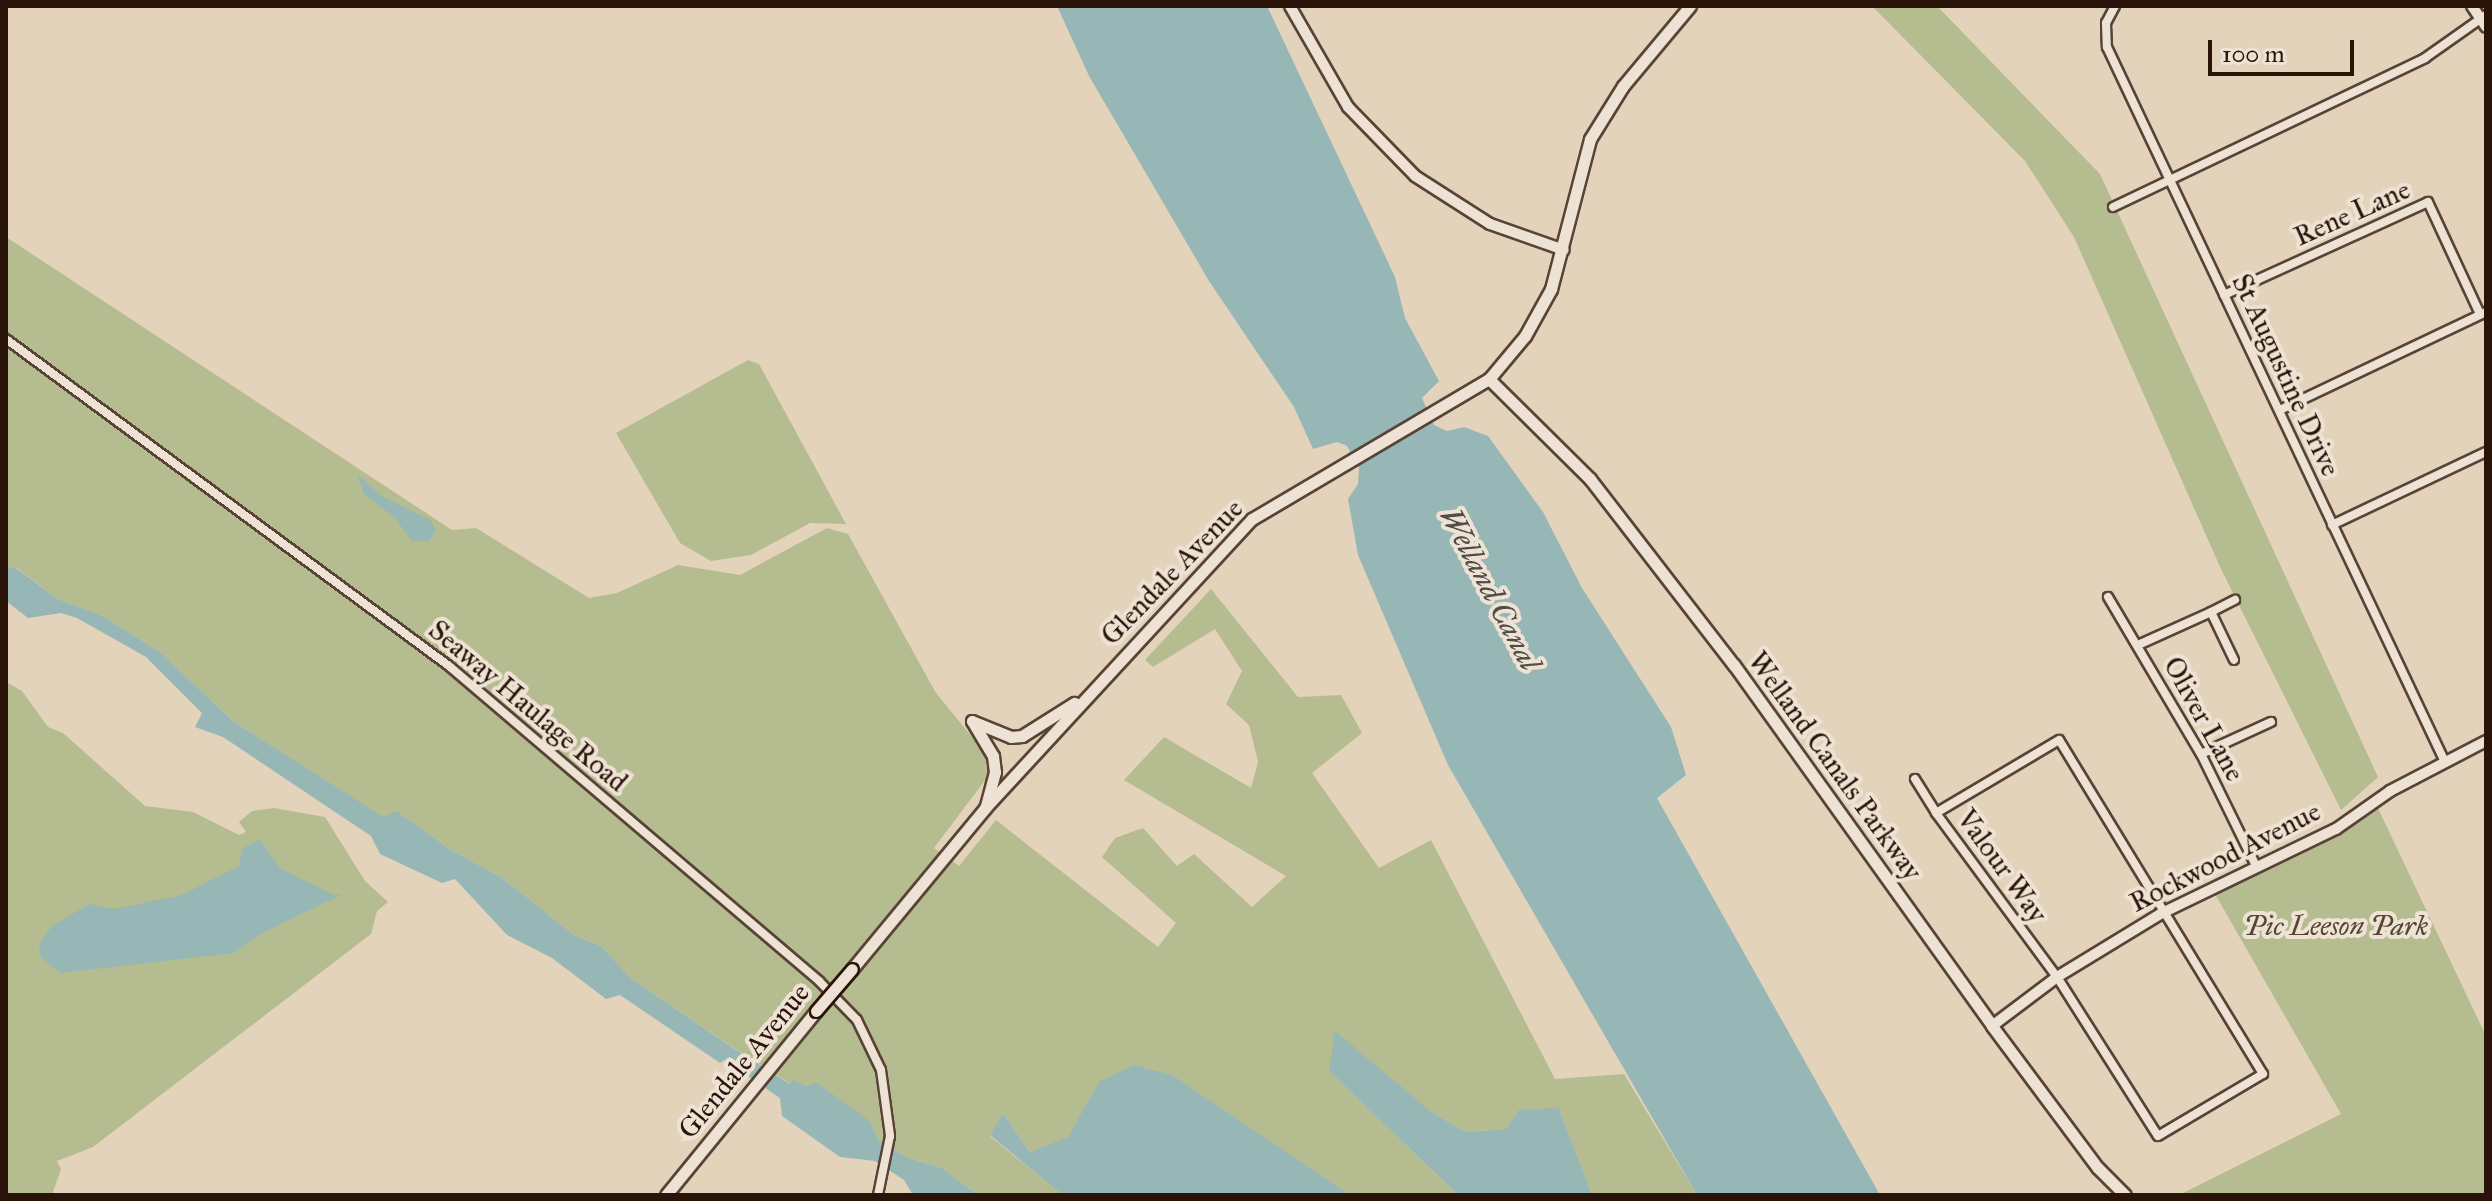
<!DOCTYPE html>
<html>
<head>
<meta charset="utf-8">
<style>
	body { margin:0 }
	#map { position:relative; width:2492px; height:1201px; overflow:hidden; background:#e4d3bb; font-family:"IM FELL Great Primer",serif }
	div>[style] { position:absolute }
	.green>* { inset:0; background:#b5bc90 }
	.water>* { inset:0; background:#97b7b6 }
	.roads { filter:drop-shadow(2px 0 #584336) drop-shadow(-2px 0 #584336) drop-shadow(0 2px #584336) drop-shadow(0 -2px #584336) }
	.minor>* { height:8px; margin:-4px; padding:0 4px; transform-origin:4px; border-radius:4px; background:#ede2d3 }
	.tertiary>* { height:10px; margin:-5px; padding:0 5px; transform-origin:5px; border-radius:5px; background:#ede2d3 }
	.secondary>* { height:11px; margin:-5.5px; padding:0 5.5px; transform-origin:5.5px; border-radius:5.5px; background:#ede2d3 }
	.bridges { filter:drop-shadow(2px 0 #2a1309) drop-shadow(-2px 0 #2a1309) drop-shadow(0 2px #2a1309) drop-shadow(0 -2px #2a1309) }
	.secondary-bridge>* { height:11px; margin:-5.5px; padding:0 5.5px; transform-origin:5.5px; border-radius:5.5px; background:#ede2d3 }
	span { translate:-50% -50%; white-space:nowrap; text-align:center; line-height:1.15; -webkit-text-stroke:8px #ede2d3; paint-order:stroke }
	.street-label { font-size:28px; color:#2a1309 }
	.park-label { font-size:28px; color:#544632; font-style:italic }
	.water-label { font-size:30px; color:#504c46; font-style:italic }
	.frame { position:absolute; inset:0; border:8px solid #2a1309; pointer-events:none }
	.scale { position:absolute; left:2208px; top:40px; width:146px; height:36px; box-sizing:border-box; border:4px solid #2a1309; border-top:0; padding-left:10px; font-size:24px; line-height:28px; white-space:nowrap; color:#2a1309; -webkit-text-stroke:6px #ede2d3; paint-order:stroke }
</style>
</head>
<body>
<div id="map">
	<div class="green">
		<i style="clip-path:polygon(1872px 6px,1937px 6px,2100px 174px,2378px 777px,2341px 810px,2221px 569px,2074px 237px,2025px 161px)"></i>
		<i style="clip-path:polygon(6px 237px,452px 530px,476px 528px,589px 598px,617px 593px,678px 565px,740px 575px,827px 528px,848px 534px,936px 693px,990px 759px,986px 779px,934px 848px,959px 866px,996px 820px,1158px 947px,1176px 923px,1102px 857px,1115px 838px,1143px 828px,1177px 866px,1194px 854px,1252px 907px,1286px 876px,1124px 780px,1164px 737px,1251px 788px,1258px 762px,1249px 725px,1226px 704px,1242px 671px,1215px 629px,1153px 667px,1145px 660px,1211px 589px,1298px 697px,1341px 695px,1362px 733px,1312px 773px,1379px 868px,1431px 840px,1555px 1079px,1624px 1074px,1697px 1195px,1592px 1195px,1559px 1108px,1506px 1129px,1465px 1132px,1429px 1110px,1329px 1071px,1458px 1195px,1350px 1195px,1172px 1076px,1099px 1082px,1069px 1137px,1030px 1152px,1003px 1113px,990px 1136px,1062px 1195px,978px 1195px,942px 1168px,908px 1158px,879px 1141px,870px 1121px,806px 1086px,791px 1084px,732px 1047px,632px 979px,601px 946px,574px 935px,501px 877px,451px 850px,397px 811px,383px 818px,233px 721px,160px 652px,103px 616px,58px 599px,17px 568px,6px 568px)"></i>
		<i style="clip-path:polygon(748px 360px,759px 364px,846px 524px,810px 523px,751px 555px,711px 561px,680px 543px,616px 433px)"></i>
		<i style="clip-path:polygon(6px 682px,22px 691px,48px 727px,63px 733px,145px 806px,193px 812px,239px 835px,246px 832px,239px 822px,252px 811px,274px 808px,325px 817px,365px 881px,388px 902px,377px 911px,371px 934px,93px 1147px,57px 1161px,61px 1169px,52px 1195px,6px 1195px)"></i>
		<i style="clip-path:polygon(2376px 804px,2486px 1036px,2486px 1195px,2179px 1195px,2341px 1114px,2211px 887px)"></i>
	</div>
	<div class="water">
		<i style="clip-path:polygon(1057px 6px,1267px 6px,1395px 277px,1405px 318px,1439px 381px,1422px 398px,1434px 425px,1447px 431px,1464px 427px,1488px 436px,1543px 512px,1582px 588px,1671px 727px,1686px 775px,1657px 798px,1880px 1195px,1697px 1195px,1448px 765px,1358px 555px,1348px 499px,1358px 484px,1359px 468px,1347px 446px,1337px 442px,1313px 449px,1294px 407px,1209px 281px,1089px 76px)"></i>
		<i style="clip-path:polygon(357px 474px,380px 495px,430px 520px,436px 530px,428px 542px,411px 540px,395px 518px,364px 494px)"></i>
		<i style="clip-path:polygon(6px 568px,16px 568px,58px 599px,103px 616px,160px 652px,233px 721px,383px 817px,397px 811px,451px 850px,501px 877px,574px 935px,601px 946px,632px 979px,733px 1048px,790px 1084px,794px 1080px,806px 1086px,817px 1083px,870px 1121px,879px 1141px,908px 1158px,942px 1168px,978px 1195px,913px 1195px,904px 1180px,875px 1161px,840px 1157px,782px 1116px,780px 1098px,724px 1060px,720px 1063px,620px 995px,606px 999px,552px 958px,507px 935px,455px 879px,442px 883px,380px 854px,371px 836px,223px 737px,195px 727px,202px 713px,146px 657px,77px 618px,61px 613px,28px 618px,6px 601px)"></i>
		<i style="clip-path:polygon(259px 839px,281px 869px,334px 895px,343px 894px,260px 934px,234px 953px,61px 973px,41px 958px,39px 944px,52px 926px,89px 904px,115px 909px,182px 895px,239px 866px,242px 849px)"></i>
		<i style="clip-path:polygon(1335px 1031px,1429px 1110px,1465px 1132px,1506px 1129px,1519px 1110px,1559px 1108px,1592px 1195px,1458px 1195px,1329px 1071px)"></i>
		<i style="clip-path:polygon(1133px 1065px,1172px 1075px,1350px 1195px,1062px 1195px,990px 1135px,1003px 1113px,1030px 1152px,1068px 1137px,1099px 1082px)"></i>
	</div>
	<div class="roads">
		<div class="minor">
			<i style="left:2115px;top:6px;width:19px;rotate:118deg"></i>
			<i style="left:2106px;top:23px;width:24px;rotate:88deg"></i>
			<i style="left:2107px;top:47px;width:789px;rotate:64.7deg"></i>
			<i style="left:2113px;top:207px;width:346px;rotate:-25.5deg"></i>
			<i style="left:2425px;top:58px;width:75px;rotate:-35.2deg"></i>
			<i style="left:2224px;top:295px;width:224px;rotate:-24.5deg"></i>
			<i style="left:2428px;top:202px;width:123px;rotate:65.1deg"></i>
			<i style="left:6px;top:339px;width:551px;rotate:36.43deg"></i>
			<i style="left:449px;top:666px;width:486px;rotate:40.4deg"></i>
			<i style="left:819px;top:981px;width:54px;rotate:45.7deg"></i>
			<i style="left:857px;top:1020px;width:55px;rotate:64.4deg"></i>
			<i style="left:881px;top:1070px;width:67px;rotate:82.2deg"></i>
			<i style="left:890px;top:1136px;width:60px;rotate:101.5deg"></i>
			<i style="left:2280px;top:410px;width:228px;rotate:-25.4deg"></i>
			<i style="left:2332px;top:525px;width:170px;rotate:-25.4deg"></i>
			<i style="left:2108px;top:597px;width:182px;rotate:59.4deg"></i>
			<i style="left:2201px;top:754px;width:125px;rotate:63.8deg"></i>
			<i style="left:2211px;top:612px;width:27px;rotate:-27deg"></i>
			<i style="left:2138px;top:645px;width:80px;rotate:-24.3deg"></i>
			<i style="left:2211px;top:612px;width:53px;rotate:64.4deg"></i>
			<i style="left:2201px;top:754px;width:77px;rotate:-24.6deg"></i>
			<i style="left:1915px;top:779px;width:40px;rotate:58deg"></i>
			<i style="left:1936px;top:813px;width:204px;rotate:53.6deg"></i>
			<i style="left:2057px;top:977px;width:188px;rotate:57.6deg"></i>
			<i style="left:2158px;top:1136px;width:122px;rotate:-30.6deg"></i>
			<i style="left:2263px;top:1074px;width:391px;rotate:-121.4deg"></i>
			<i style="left:2059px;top:740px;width:143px;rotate:149.3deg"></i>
		</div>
		<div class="tertiary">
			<i style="left:1290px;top:6px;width:116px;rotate:60.1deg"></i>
			<i style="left:1348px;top:107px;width:96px;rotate:45.8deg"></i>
			<i style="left:1415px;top:176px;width:89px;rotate:32.6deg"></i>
			<i style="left:1490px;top:224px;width:78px;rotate:19.4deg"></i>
			<i style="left:2472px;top:6px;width:25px;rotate:56deg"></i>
			<i style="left:1992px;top:1026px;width:81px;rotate:-37deg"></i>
			<i style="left:2057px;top:977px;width:123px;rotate:-31.4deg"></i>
			<i style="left:2162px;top:913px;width:193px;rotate:-25.8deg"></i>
			<i style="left:2336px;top:829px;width:66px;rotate:-35.1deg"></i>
			<i style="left:2390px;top:791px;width:108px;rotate:-27.5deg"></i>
		</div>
		<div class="secondary">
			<i style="left:1489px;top:379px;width:142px;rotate:44.7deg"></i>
			<i style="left:1590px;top:479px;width:235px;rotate:52.3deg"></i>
			<i style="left:1734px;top:665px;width:444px;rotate:54.4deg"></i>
			<i style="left:1992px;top:1026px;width:177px;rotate:53.3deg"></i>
			<i style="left:2098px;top:1168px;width:38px;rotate:45deg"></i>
			<i style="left:972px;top:721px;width:42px;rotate:22.3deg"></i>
			<i style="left:1011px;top:737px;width:11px;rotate:-5deg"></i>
			<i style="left:1022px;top:736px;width:62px;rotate:-32.4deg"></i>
			<i style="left:972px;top:721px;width:41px;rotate:59deg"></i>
			<i style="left:993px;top:756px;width:16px;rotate:83deg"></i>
			<i style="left:995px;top:772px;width:34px;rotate:105deg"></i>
			<i style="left:852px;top:969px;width:209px;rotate:-50.4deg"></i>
			<i style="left:985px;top:808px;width:393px;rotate:-47.3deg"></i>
			<i style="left:1252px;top:519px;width:275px;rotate:-30.6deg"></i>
			<i style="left:1489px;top:379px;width:56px;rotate:-50.1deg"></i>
			<i style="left:1525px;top:336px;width:54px;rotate:-61deg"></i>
			<i style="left:1551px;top:289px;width:155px;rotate:-75.4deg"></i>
			<i style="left:1590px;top:139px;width:62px;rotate:-58.1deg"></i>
			<i style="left:1623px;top:86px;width:104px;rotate:-50.1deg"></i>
			<i style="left:666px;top:1195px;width:237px;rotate:-50.8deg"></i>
		</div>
	</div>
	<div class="bridges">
		<div class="secondary-bridge">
			<i style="left:816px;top:1011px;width:55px;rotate:-49.4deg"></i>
		</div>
	</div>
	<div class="street-label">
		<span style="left:2352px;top:213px;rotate:-24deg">Rene Lane</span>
		<span style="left:2286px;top:375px;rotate:65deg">St Augustine Drive</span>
		<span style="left:1172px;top:572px;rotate:-46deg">Glendale Avenue</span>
		<span style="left:528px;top:706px;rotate:40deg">Seaway Haulage Road</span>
		<span style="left:2204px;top:719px;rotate:61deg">Oliver Lane</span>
		<span style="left:1835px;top:766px;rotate:54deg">Welland Canals Parkway</span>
		<span style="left:2225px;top:857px;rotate:-27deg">Rockwood Avenue</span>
		<span style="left:2002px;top:866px;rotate:54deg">Valour Way</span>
		<span style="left:744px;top:1061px;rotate:-51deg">Glendale Avenue</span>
	</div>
	<div class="park-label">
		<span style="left:2336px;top:926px">Pic Leeson Park</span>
	</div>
	<div class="water-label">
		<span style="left:1490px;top:589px;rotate:62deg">Welland Canal</span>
	</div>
	<div class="frame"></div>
	<div class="scale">100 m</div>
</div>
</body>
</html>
